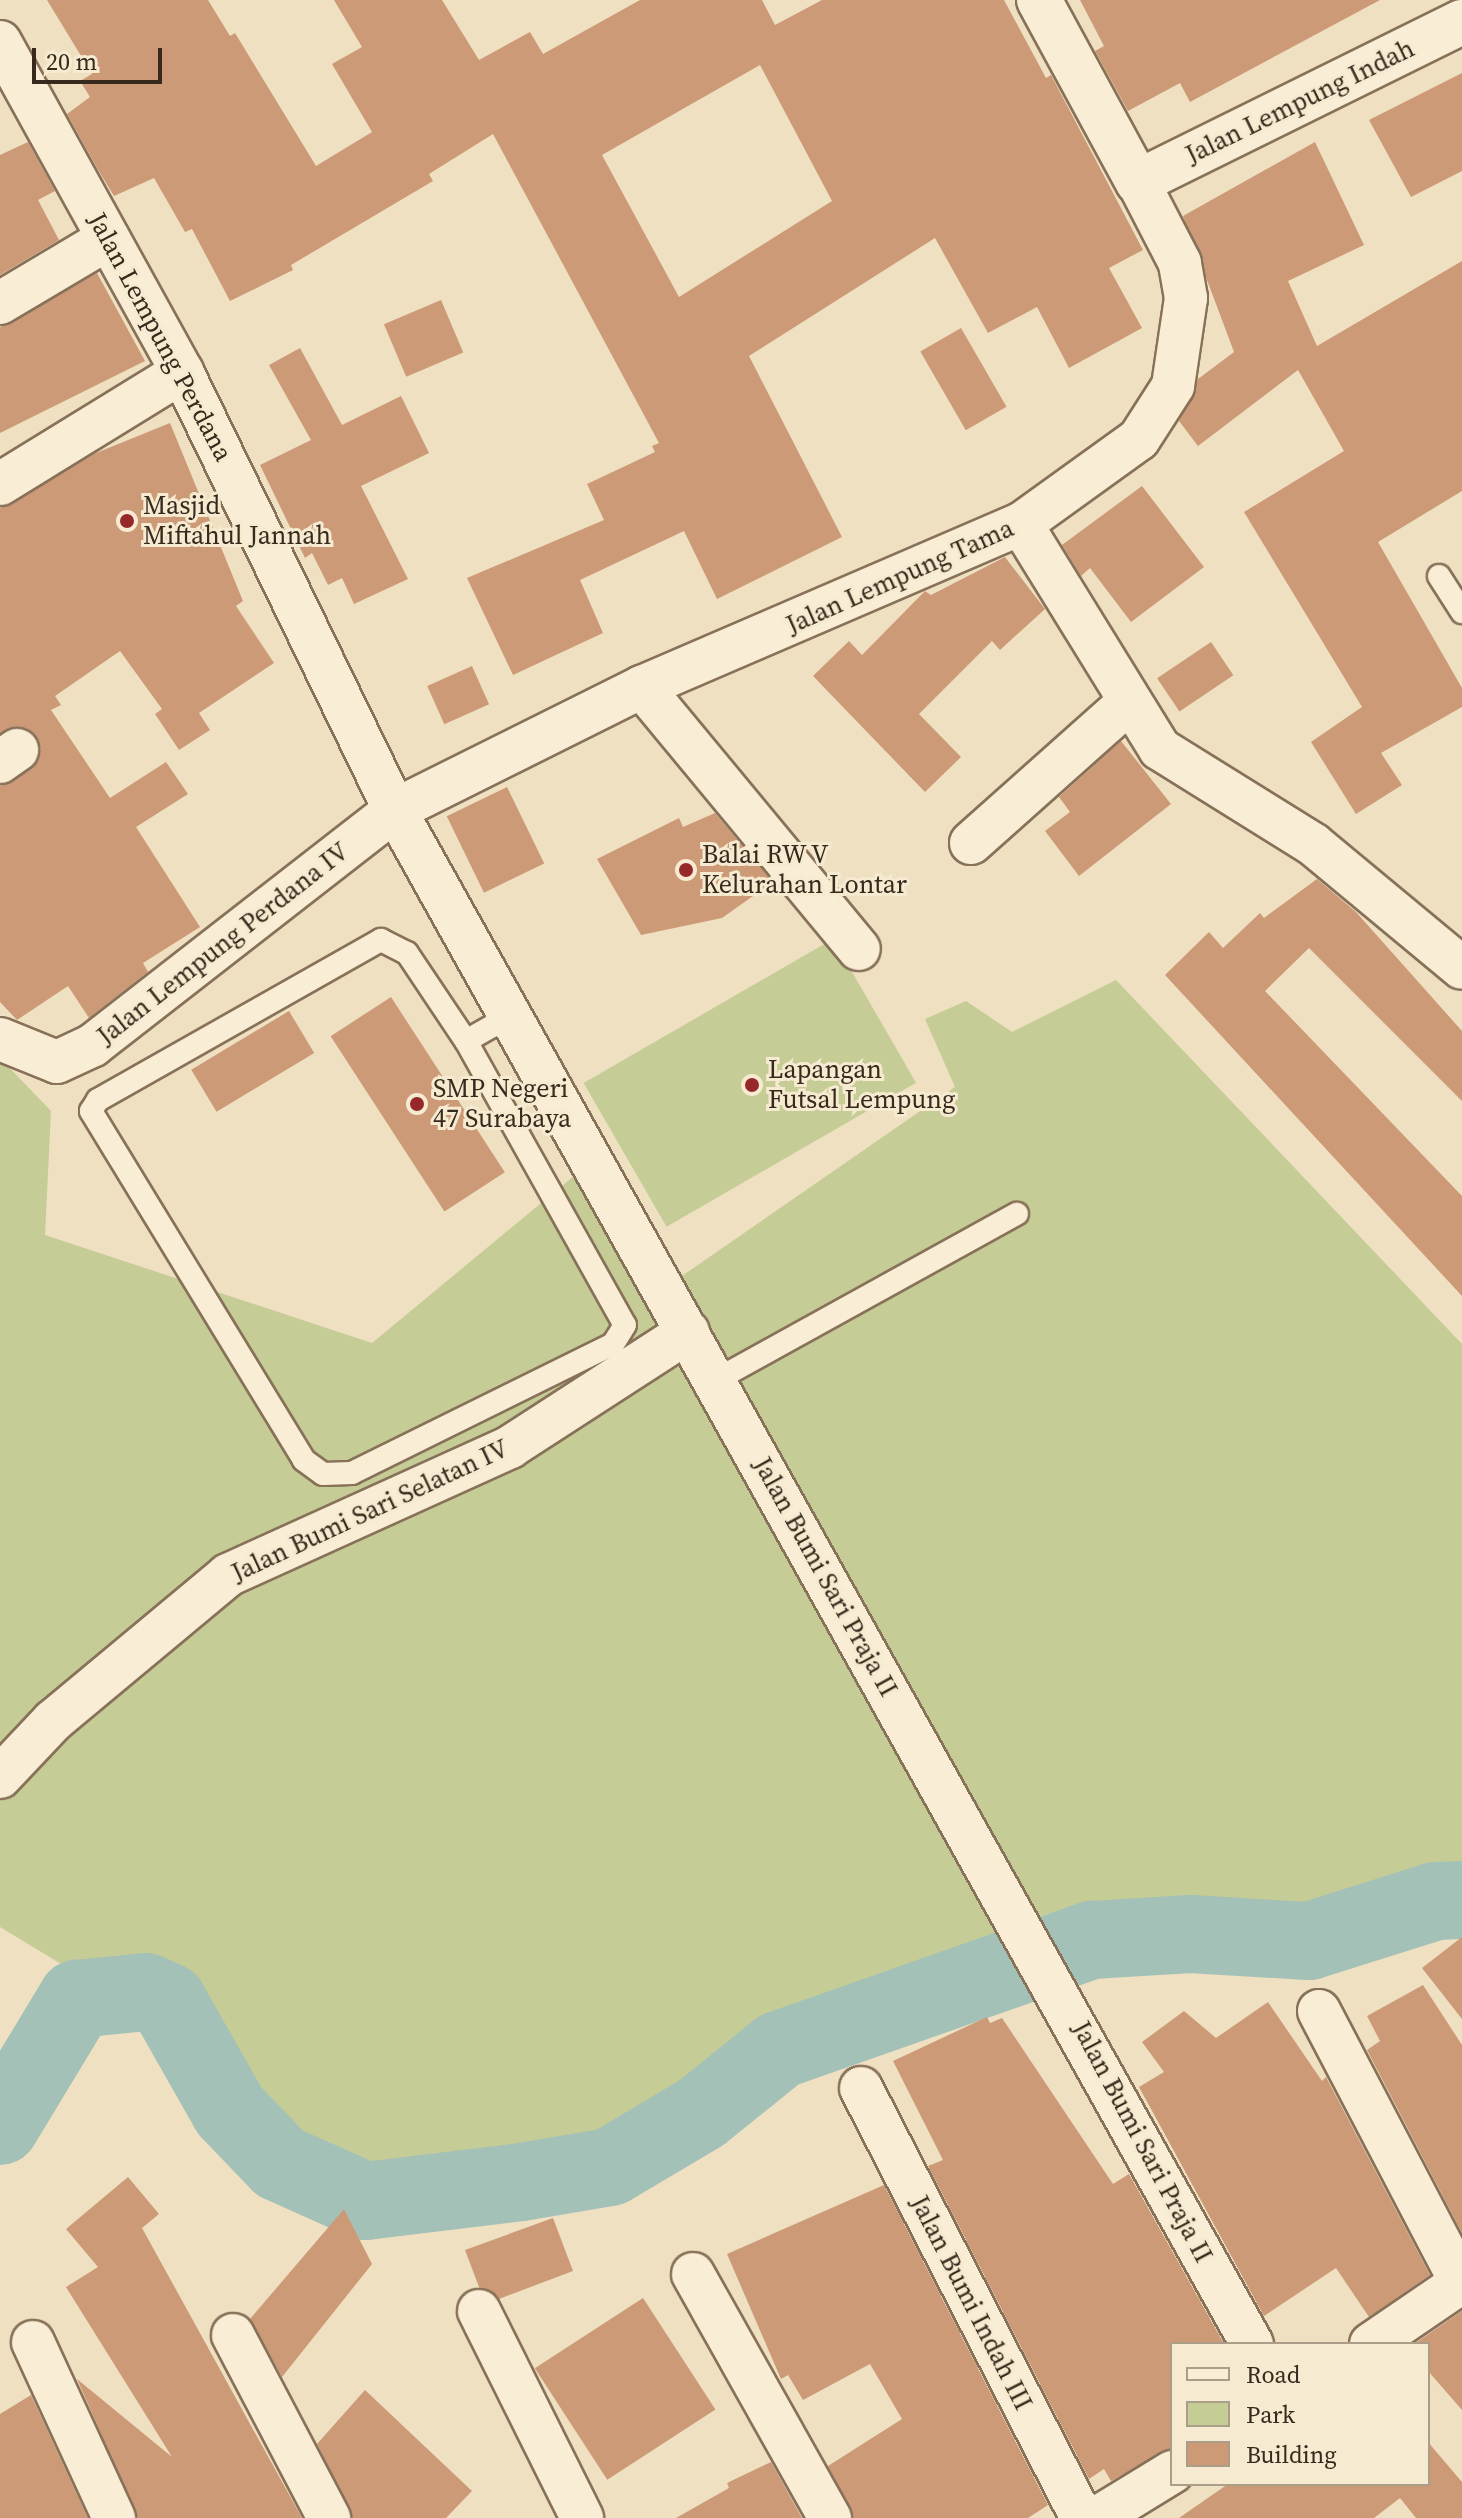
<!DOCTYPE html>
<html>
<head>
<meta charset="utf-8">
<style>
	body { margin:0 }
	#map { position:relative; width:1462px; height:2518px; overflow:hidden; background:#eee0c1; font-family:"Source Serif 4",serif }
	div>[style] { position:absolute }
	.green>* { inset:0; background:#c6cc95; transform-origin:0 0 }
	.river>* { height:78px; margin:-39px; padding:0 39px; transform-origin:39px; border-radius:39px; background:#a4c1b8 }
	.building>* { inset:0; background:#cd9a77; transform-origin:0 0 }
	.roads { filter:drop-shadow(2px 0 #887159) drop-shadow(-2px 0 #887159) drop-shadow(0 2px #887159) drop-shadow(0 -2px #887159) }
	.lane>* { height:22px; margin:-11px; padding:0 11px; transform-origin:11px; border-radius:11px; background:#f9eed5 }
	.street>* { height:42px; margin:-21px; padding:0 21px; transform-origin:21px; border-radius:21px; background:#f9eed5 }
	.secondary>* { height:44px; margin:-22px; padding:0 22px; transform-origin:22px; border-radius:22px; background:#f9eed5 }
	.dots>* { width:22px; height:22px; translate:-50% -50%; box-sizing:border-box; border:4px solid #f6ebd1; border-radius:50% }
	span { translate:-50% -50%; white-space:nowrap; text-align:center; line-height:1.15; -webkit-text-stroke:6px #f6ebd1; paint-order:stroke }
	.street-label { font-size:26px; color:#372a1d }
	.poi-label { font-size:26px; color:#372a1d }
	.left { translate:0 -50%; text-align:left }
	.legend { position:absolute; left:1170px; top:2342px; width:260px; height:144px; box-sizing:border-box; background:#f6ebd1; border:2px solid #aa9e89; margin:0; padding:10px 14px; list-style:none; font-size:24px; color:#372a1d }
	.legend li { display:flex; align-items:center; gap:16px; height:40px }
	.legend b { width:40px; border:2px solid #aa9e89 }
	.scale { position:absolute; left:32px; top:48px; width:130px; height:36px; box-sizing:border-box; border:4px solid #372a1d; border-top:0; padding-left:10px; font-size:24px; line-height:28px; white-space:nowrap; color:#372a1d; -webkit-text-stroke:6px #f6ebd1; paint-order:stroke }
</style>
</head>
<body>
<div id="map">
	<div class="green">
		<i style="left:833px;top:939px;width:166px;height:288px;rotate:60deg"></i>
		<i style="clip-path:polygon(1116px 980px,1462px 1344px,1462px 1877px,1319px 1913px,1185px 1897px,1047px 1914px,784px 2026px,606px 2140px,552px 2160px,365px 2179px,264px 2115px,204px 2009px,161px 1972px,76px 1973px,0 1927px,0 1058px,51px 1111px,45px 1235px,372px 1343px,586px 1166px,679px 1278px,955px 1087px,925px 1019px,966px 1001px,1012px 1032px)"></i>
	</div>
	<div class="river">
		<i style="left:0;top:2126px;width:149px;rotate:-58.8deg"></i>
		<i style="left:77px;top:1999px;width:69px;rotate:-5.8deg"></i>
		<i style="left:146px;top:1992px;width:24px;rotate:24deg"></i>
		<i style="left:168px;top:2002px;width:125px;rotate:60.4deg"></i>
		<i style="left:230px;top:2111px;width:72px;rotate:46.1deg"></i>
		<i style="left:280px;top:2163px;width:93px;rotate:24.1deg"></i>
		<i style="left:365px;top:2201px;width:157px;rotate:-6.9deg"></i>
		<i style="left:521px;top:2182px;width:90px;rotate:-9.6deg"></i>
		<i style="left:610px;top:2167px;width:106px;rotate:-30.7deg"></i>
		<i style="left:701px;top:2113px;width:100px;rotate:-38.9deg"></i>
		<i style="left:779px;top:2050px;width:332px;rotate:-19.4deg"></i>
		<i style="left:1092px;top:1940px;width:98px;rotate:-3.5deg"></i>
		<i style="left:1190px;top:1934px;width:119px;rotate:3.4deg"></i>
		<i style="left:1309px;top:1941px;width:133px;rotate:-17.5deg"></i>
		<i style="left:1436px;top:1901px;width:26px;rotate:-2deg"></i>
	</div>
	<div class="building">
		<i style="clip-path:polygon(evenodd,47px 0,208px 0,230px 36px,235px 33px,316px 166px,372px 132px,332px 64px,362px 47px,334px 0,442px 0,479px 60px,530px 32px,543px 54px,640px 0,762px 0,775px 25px,822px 0,1004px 0,1046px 78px,1051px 75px,1143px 250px,1109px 268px,1142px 328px,1069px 368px,1037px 307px,988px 333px,935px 238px,749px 356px,842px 537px,717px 599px,684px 531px,580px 580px,603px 633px,513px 675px,467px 578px,604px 520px,587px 484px,655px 452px,652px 446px,659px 443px,493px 134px,429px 174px,433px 181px,291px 265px,293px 270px,230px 301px,192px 229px,185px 232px,154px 178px,114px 196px,97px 168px,67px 114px,90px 97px,80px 81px,92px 74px,47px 0,760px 65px,832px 201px,679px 297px,602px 155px,760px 65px)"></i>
		<i style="clip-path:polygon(1080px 0,1380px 0,1190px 102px,1180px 83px,1128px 111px,1095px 51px,1104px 46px)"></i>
		<i style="clip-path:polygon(1462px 73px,1462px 171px,1411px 197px,1369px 120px)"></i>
		<i style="clip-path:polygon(28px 142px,55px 191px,38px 200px,59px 240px,0 275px,0 155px)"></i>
		<i style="clip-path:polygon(1315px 142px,1364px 245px,1288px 281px,1317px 346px,1462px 261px,1462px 491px,1378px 542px,1462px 688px,1462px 707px,1381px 753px,1402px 785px,1356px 814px,1311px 742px,1362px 707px,1244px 512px,1344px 451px,1298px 370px,1198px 446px,1179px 421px,1198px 379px,1234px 352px,1183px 216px)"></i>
		<i style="clip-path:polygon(97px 273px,145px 361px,0 433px,0 327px)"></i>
		<i style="left:441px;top:300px;width:57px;height:62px;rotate:67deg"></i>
		<i style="left:961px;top:328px;width:91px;height:47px;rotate:60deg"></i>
		<i style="clip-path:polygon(300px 348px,342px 425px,401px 396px,429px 453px,361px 486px,408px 579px,354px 604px,342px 578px,328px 585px,312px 553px,305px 558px,260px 465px,311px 440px,269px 365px)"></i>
		<i style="clip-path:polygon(170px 423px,243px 601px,236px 606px,274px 663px,199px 713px,210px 730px,179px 750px,155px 714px,162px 709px,120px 651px,55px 696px,61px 705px,51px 710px,110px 798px,166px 762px,188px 794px,136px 827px,200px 927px,143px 963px,148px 972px,89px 1018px,68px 986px,17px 1020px,0 1002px,0 786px,31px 769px,41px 749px,26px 728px,0 733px,0 508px,96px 453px)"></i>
		<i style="clip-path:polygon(1142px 486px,1204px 567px,1131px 622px,1090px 568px,1081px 576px,1062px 545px)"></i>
		<i style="clip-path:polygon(1005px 557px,1045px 609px,1000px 650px,992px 641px,919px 714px,961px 757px,925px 792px,813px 676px,849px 641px,862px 655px,925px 591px,931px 595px)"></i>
		<i style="left:1211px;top:642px;width:40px;height:65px;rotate:56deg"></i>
		<i style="left:472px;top:666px;width:42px;height:49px;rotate:66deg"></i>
		<i style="clip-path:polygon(1121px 741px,1171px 804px,1079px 876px,1045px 831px,1070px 812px,1059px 797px)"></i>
		<i style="left:507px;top:787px;width:85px;height:67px;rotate:64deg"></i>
		<i style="clip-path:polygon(715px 813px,773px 882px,722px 918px,641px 935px,597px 859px,679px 818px,683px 827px)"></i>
		<i style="clip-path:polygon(1317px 879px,1356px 912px,1462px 1031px,1462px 1101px,1309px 948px,1265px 991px,1462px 1196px,1462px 1296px,1165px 975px,1209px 932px,1223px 948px,1260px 913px,1264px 918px)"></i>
		<i style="left:391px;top:997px;width:209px;height:72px;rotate:57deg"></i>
		<i style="left:289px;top:1011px;width:49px;height:114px;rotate:59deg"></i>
		<i style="clip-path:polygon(1462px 1937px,1462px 2019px,1422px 1968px)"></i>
		<i style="clip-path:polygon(1423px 1985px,1462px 2045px,1462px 2233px,1367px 2050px,1380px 2041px,1367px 2016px)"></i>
		<i style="clip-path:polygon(1268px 2002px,1322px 2081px,1326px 2077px,1430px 2275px,1369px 2317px,1336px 2268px,1264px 2316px,1139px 2087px,1164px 2072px,1142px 2042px,1184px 2011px,1216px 2038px)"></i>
		<i style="clip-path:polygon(987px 2017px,990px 2023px,1002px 2018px,1113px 2184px,1129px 2174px,1223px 2342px,1172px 2344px,1172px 2448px,1111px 2481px,1104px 2469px,1089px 2479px,928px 2166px,943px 2160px,893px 2061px)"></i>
		<i style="clip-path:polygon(128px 2177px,159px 2214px,142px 2228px,302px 2518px,138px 2518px,77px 2379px,172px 2457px,66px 2287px,98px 2267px,66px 2229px)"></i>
		<i style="clip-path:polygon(884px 2185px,1048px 2505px,1028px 2518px,854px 2518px,828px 2466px,902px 2419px,870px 2364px,803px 2400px,788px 2375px,781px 2379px,727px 2254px)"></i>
		<i style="clip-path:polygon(344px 2209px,372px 2264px,282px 2377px,250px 2319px)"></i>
		<i style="clip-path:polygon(553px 2218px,573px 2271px,499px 2299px,479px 2287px,465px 2250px)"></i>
		<i style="left:643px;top:2298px;width:133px;height:129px;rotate:57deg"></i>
		<i style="clip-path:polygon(1462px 2311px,1462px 2410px,1428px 2371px,1428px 2344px,1414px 2344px)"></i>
		<i style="clip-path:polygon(365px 2390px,472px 2491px,446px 2518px,353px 2518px,317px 2444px)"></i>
		<i style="clip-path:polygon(31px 2395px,88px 2518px,0 2518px,0 2414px)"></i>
		<i style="clip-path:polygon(1428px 2442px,1462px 2482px,1462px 2518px,1416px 2518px,1400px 2498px,1374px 2518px,1179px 2518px,1228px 2484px,1428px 2484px)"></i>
		<i style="clip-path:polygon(771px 2462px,802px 2518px,676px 2518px,729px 2488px,727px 2483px)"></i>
	</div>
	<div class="roads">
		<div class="lane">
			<i style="left:1439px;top:576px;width:43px;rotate:57.4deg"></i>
			<i style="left:381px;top:940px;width:29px;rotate:27deg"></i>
			<i style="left:407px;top:953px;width:106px;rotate:56.2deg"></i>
			<i style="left:466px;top:1041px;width:325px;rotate:60.8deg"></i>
			<i style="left:625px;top:1325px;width:22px;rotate:122deg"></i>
			<i style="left:613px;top:1344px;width:291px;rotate:153.7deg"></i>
			<i style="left:352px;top:1473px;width:29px;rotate:178deg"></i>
			<i style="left:323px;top:1474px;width:24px;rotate:-144deg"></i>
			<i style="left:304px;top:1460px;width:409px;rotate:-121.4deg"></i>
			<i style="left:91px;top:1111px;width:13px;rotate:-58deg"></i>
			<i style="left:98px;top:1100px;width:325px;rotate:-29.5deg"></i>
			<i style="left:466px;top:1041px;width:51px;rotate:-29.6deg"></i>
			<i style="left:714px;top:1381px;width:346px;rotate:-28.9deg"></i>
		</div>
		<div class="street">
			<i style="left:0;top:42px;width:377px;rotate:61.1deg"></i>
			<i style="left:182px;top:372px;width:487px;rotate:64.1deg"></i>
			<i style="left:395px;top:810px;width:1757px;rotate:60.81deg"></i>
			<i style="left:0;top:303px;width:126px;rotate:-30.7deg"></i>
			<i style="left:0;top:484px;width:214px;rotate:-31.6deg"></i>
			<i style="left:1021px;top:524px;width:264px;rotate:58.3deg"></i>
			<i style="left:1160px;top:749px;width:181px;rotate:31.9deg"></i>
			<i style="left:1314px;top:845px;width:192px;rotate:39.7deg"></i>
			<i style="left:642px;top:687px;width:340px;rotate:50.4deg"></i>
			<i style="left:0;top:762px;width:21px;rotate:-35deg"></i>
			<i style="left:971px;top:843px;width:210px;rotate:-41.7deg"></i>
			<i style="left:0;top:1039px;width:61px;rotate:22deg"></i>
			<i style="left:57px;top:1062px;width:40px;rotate:-25deg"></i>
			<i style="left:93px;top:1045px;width:383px;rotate:-37.9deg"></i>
			<i style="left:395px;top:810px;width:276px;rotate:-26.5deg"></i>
			<i style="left:642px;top:687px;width:413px;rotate:-23.3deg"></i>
			<i style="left:1021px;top:524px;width:145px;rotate:-35.8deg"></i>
			<i style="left:1139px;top:439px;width:63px;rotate:-57.3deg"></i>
			<i style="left:1173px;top:386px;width:89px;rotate:-81.6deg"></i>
			<i style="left:1186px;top:298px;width:36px;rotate:-100deg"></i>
			<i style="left:1180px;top:263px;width:91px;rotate:-117.4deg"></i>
			<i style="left:0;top:1777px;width:77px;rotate:-46.6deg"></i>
			<i style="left:53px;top:1721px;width:228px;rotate:-39.8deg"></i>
			<i style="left:228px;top:1575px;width:310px;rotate:-24.4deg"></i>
			<i style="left:510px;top:1447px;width:212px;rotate:-32.9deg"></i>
			<i style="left:1319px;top:2011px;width:307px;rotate:62.4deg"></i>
			<i style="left:861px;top:2088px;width:483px;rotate:62.8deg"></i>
			<i style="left:693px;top:2274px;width:280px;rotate:60.7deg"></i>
			<i style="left:479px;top:2311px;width:231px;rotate:63.5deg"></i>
			<i style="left:233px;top:2335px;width:207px;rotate:62.3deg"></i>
			<i style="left:33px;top:2342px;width:194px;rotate:65.3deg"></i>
			<i style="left:1371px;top:2344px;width:110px;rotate:-34.3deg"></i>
			<i style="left:1097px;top:2518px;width:88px;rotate:-31.5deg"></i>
		</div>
		<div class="secondary">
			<i style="left:1039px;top:0;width:207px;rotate:61.5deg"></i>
			<i style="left:1138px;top:182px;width:361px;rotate:-26.3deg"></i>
		</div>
	</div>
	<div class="dots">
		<i style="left:127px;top:521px;background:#97282a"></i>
		<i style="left:686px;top:870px;background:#97282a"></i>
		<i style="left:752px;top:1085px;background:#97282a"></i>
		<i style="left:417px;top:1104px;background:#97282a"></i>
	</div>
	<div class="street-label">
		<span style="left:1300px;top:102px;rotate:-26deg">Jalan Lempung Indah</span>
		<span style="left:160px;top:337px;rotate:62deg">Jalan Lempung Perdana</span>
		<span style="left:900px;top:577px;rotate:-24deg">Jalan Lempung Tama</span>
		<span style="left:223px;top:944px;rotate:-38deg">Jalan Lempung Perdana IV</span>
		<span style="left:370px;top:1511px;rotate:-25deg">Jalan Bumi Sari Selatan IV</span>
		<span style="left:825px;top:1577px;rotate:61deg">Jalan Bumi Sari Praja II</span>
		<span style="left:1142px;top:2142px;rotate:62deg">Jalan Bumi Sari Praja II</span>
		<span style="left:971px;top:2303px;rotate:63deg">Jalan Bumi Indah III</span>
	</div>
	<div class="poi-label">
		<span class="left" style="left:143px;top:521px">Masjid<br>Miftahul Jannah</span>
		<span class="left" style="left:702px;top:870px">Balai RW V<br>Kelurahan Lontar</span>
		<span class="left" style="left:768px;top:1085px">Lapangan<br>Futsal Lempung</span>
		<span class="left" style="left:433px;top:1104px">SMP Negeri<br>47 Surabaya</span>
	</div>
	<ul class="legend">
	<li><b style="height:10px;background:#f9eed5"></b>Road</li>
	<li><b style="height:22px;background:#c6cc95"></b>Park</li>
	<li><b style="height:22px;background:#cd9a77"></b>Building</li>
	</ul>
	<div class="scale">20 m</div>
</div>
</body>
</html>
